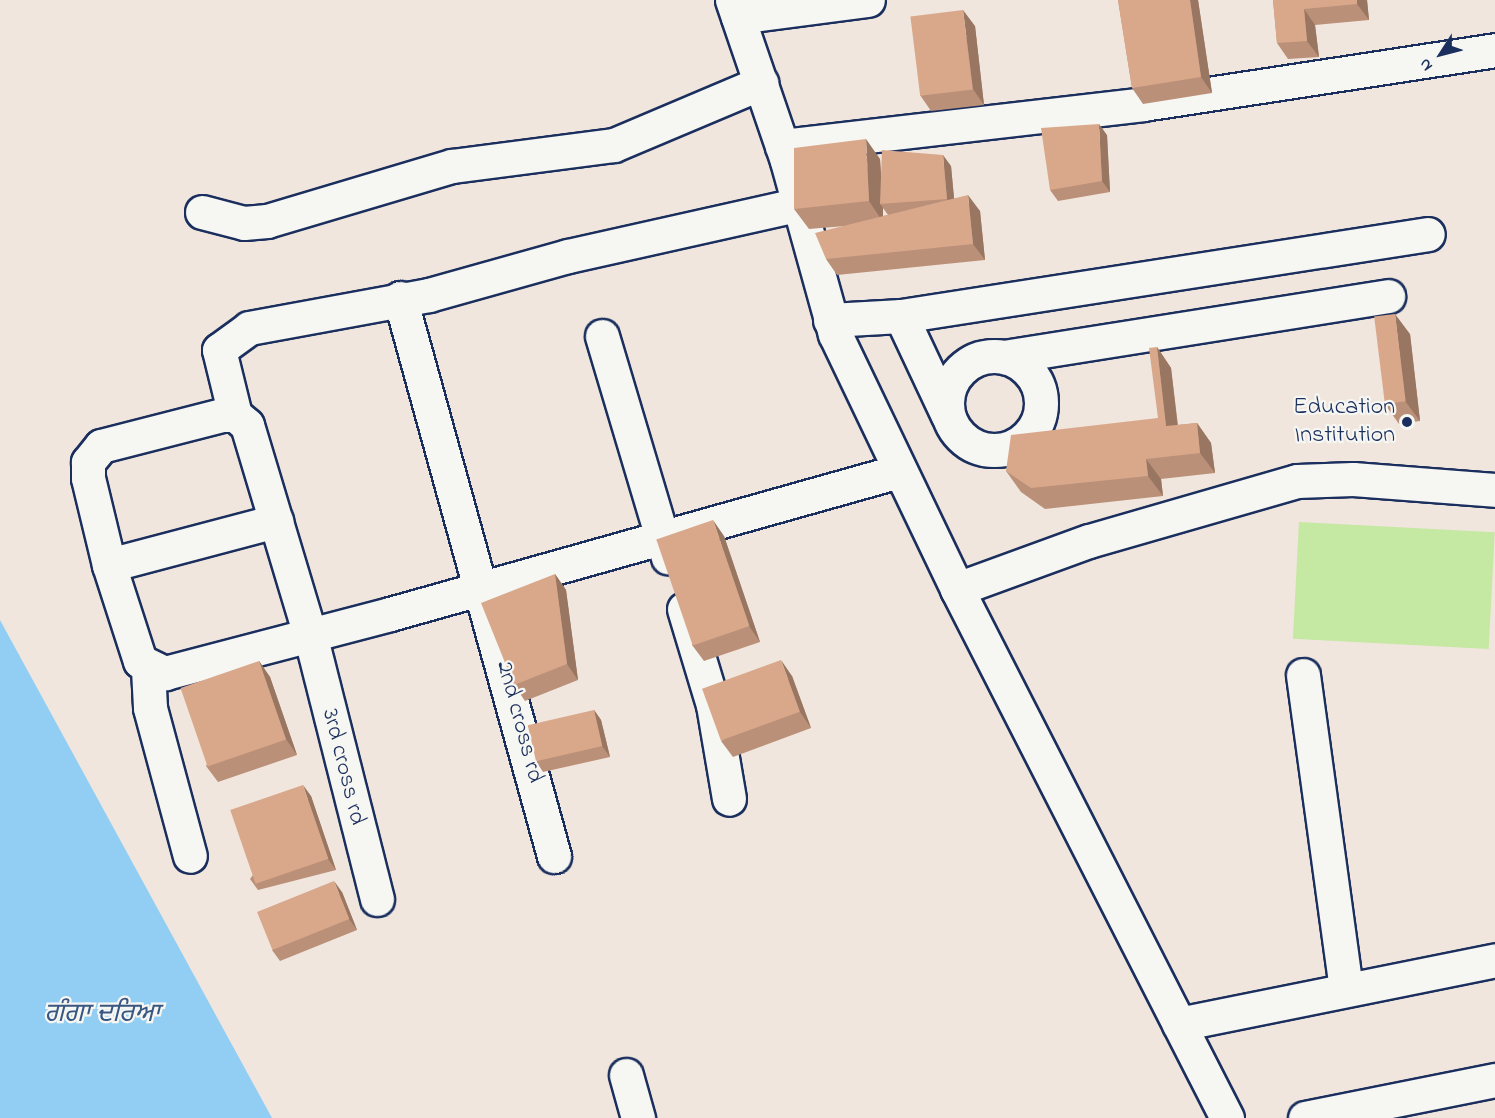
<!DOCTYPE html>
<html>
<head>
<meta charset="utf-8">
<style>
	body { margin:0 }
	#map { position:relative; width:1495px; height:1118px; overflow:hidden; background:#f0e6dd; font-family:"Indie Flower","Noto Sans Gurmukhi",sans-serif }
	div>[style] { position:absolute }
	.green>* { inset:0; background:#c5e8a2; transform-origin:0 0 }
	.water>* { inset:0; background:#92cef3 }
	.roads { filter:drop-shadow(2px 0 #1b2f5e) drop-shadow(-2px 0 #1b2f5e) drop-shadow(0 2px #1b2f5e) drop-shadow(0 -2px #1b2f5e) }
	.minor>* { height:33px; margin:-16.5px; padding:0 16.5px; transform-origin:16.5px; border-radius:16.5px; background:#f6f6f2 }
	.minor>.ring { margin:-16.5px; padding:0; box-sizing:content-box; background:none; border:33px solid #f6f6f2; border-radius:50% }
	.wall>* { inset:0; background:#bb9078 }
	.shaded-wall>* { inset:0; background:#987661 }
	.building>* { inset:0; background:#d9a88b; transform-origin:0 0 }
	.dots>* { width:16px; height:16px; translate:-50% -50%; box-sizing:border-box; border:3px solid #f6f6f2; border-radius:50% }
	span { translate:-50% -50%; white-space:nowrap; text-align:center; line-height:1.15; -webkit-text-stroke:4.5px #f6f6f2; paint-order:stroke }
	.poi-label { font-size:24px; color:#1b2f5e }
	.right { translate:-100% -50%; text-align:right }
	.street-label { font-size:24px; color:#1b2f5e }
	.water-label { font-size:26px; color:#395783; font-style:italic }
	.north { position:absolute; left:1411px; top:24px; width:60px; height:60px; -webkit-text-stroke:4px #f6f6f2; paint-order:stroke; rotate:234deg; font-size:16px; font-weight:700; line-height:24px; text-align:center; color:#1b2f5e }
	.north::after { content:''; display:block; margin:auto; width:21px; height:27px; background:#1b2f5e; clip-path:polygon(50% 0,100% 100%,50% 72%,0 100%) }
</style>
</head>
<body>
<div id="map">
	<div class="green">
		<i style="left:1299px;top:522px;width:196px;height:117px;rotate:3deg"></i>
	</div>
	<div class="water">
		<i style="clip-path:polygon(0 620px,272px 1118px,0 1118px)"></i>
	</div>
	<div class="roads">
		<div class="minor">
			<i style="left:732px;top:0;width:170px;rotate:71.1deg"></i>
			<i style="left:787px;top:161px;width:180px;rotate:74.5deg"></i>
			<i style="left:835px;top:334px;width:283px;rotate:64.4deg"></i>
			<i style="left:957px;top:589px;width:594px;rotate:62.96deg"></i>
			<i style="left:738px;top:17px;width:131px;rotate:-7.5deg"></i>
			<i style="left:782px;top:146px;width:363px;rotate:-6.6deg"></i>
			<i style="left:1143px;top:104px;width:356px;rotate:-8.7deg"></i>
			<i style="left:202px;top:212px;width:43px;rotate:14.7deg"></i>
			<i style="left:244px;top:223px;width:23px;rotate:-5deg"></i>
			<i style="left:267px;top:221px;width:193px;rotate:-16.6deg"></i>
			<i style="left:452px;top:166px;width:163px;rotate:-7.4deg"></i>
			<i style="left:614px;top:145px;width:160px;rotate:-22.9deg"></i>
			<i style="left:400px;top:298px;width:579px;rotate:74.57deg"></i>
			<i style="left:901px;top:316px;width:533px;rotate:-8.84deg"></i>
			<i style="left:830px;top:320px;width:71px;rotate:-3.2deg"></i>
			<i style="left:901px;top:316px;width:110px;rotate:64.8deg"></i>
			<i style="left:602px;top:336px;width:231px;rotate:73.4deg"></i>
			<i class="ring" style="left:947px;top:356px;width:61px;height:61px"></i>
			<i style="left:1004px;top:357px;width:389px;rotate:-9deg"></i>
			<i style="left:235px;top:415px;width:67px;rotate:-103.8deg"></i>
			<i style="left:219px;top:350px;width:37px;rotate:-36deg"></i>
			<i style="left:249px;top:328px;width:183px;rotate:-10.4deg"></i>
			<i style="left:429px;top:295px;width:144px;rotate:-15.7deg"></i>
			<i style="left:568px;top:256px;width:234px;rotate:-12.6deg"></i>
			<i style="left:109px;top:565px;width:173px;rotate:-14.8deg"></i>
			<i style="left:957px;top:589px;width:140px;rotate:-20deg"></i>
			<i style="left:1089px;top:541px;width:216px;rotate:-16.1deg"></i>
			<i style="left:1297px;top:481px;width:56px;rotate:-2deg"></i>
			<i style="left:1353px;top:479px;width:142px;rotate:4.4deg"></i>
			<i style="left:684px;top:609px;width:100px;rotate:73.2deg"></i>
			<i style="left:713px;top:705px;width:95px;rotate:80.3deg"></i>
			<i style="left:148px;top:669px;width:39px;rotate:87deg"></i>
			<i style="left:150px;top:708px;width:153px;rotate:74.9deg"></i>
			<i style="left:1303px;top:675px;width:315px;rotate:82.2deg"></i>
			<i style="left:377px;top:899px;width:272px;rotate:-104.2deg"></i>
			<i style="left:310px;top:635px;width:219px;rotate:-106.7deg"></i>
			<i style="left:247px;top:425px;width:16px;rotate:-140deg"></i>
			<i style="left:235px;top:415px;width:13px;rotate:180deg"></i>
			<i style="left:222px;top:415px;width:125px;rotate:165.6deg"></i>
			<i style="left:101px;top:446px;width:21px;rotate:129deg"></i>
			<i style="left:88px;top:462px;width:16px;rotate:90deg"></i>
			<i style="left:88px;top:478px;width:89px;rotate:76.4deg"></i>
			<i style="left:109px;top:565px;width:101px;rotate:72.1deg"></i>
			<i style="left:140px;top:661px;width:28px;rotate:26deg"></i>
			<i style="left:165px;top:673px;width:150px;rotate:-14.7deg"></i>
			<i style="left:310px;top:635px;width:83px;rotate:-14.7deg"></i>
			<i style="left:390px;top:614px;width:529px;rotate:-15.69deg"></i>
			<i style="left:1179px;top:1024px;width:322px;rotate:-11.4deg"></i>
			<i style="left:626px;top:1075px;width:45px;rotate:74.4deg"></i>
			<i style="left:1305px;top:1118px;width:194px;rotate:-11.3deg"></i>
		</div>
	</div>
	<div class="wall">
		<i style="clip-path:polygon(1118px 0,1198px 0,1212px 93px,1143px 104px,1132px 88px)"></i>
		<i style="clip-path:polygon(1273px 0,1367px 0,1369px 20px,1315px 25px,1319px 57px,1288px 59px,1277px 43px)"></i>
		<i style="clip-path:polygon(975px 26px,984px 105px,931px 111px,920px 95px)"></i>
		<i style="clip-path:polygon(1107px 135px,1110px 192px,1058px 201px,1050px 190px)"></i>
		<i style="clip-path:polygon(evenodd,880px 159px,881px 176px,951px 166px,954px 198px,980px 211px,985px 260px,837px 275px,826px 259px,845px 226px,809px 229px,794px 209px,880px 159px,883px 208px,888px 215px,883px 216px,883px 208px)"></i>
		<i style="clip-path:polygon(1410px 334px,1420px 421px,1399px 424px,1384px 403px)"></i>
		<i style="clip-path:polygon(1157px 347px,1171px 368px,1178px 425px,1197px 423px,1211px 443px,1215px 473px,1161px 479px,1163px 496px,1045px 509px,1021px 492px,1006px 471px,1158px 418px)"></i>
		<i style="clip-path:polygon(724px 536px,760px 642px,704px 661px,692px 645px)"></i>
		<i style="clip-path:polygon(555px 574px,566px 590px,578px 680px,525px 701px,514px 685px)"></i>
		<i style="clip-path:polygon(259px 661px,270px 677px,297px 755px,218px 782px,206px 766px)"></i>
		<i style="clip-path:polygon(792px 676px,811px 728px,733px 757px,721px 741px)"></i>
		<i style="clip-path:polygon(594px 710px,601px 720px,610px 757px,543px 772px,536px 761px)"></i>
		<i style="clip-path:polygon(311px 796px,336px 870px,258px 890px,250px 879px)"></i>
		<i style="clip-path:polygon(342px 892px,357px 930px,280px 961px,272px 950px)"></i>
	</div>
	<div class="shaded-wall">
		<i style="clip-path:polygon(1190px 0,1198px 0,1212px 93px,1201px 77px)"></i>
		<i style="clip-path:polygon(1357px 0,1367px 0,1369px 20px,1357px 4px)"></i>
		<i style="clip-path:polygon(1304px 9px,1315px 25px,1319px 57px,1307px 41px)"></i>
		<i style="clip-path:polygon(963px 10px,975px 26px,984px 105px,973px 89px)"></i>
		<i style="clip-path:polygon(1099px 124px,1107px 135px,1110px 192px,1102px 181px)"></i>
		<i style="clip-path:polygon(866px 139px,880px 159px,883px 204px,880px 204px,883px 208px,883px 222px,869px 201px)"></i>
		<i style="clip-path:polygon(943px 155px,951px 166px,955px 209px,947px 199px)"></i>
		<i style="clip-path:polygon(968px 195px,980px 211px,985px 260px,973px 244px)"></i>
		<i style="clip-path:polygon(1395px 314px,1410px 334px,1420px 421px,1405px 401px)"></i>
		<i style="clip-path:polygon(1157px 347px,1171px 368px,1180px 447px,1166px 426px)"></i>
		<i style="clip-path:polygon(1197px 423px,1211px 443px,1215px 473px,1200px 453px)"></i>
		<i style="clip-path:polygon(1146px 459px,1161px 479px,1163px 496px,1148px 476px)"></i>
		<i style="clip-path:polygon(713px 520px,724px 536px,760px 642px,749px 626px)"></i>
		<i style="clip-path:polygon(555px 574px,566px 590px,578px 680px,567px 664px)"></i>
		<i style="clip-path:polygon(781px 660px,792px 676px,811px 728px,800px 712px)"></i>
		<i style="clip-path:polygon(259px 661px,270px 677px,297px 755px,286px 739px)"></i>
		<i style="clip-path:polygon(594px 710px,601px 720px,610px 757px,602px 746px)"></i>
		<i style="clip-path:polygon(303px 785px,311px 796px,336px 870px,328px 859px)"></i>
		<i style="clip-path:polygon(334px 881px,342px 892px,357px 930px,349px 919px)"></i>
	</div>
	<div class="building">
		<i style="clip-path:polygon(1118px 0,1190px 0,1201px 77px,1132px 88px)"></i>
		<i style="clip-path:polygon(1273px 0,1357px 0,1357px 4px,1304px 9px,1307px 41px,1277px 43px)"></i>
		<i style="left:963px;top:10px;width:80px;height:53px;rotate:83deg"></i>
		<i style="clip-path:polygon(1099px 124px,1102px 181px,1050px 190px,1041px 128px)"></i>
		<i style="clip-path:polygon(866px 139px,869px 201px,794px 209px,794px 148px)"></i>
		<i style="clip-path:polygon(882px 150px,943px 155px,947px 199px,880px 204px)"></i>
		<i style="clip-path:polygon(968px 195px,973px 244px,826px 259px,815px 233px)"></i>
		<i style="left:1395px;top:314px;width:88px;height:21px;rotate:83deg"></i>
		<i style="clip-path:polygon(1157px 347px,1166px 426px,1197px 423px,1200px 453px,1146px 459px,1148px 476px,1031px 488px,1006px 471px,1011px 435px,1158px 418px,1149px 348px)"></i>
		<i style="left:713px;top:520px;width:112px;height:60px;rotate:71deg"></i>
		<i style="clip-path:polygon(555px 574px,567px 664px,514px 685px,481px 603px)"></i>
		<i style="left:781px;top:660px;width:55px;height:84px;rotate:70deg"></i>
		<i style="left:259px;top:661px;width:83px;height:83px;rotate:71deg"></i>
		<i style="left:594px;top:710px;width:37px;height:68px;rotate:77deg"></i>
		<i style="left:303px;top:785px;width:78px;height:77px;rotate:71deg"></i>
		<i style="left:334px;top:881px;width:41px;height:83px;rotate:68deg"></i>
	</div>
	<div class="dots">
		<i style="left:1407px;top:422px;background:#1b2f5e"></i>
	</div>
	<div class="poi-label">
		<span class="right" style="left:1395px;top:422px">Education<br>Institution</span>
	</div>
	<div class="street-label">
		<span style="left:519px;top:722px;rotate:75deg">2nd cross rd</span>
		<span style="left:343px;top:767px;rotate:76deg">3rd cross rd</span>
	</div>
	<div class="water-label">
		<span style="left:102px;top:1016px">ਗੰਗਾ ਦਰਿਆ</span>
	</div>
	<div class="north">N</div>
</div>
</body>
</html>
